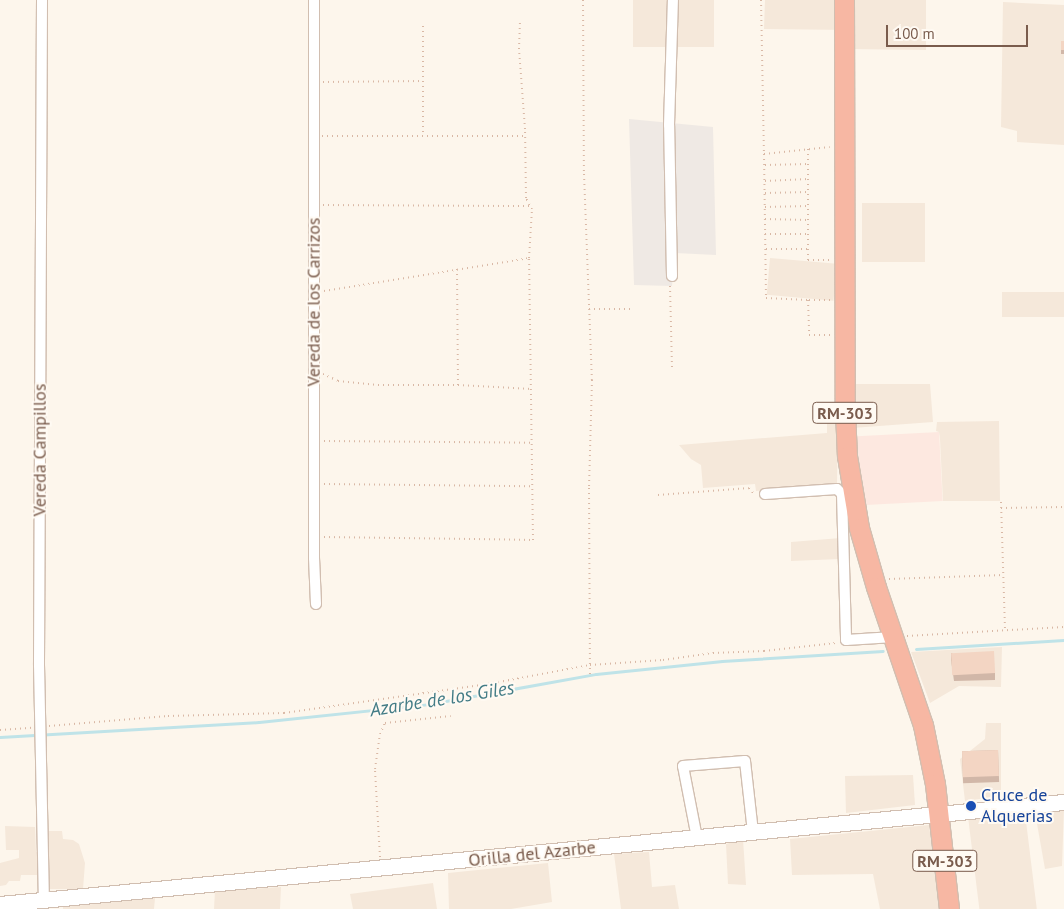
<!DOCTYPE html>
<html>
<head>
<meta charset="utf-8">
<style>
	body { margin:0 }
	#map { position:relative; width:1064px; height:909px; overflow:hidden; background:#fdf6ec; font-family:"PT Sans",sans-serif }
	div>[style] { position:absolute }
	.residential>* { inset:0; background:#f5e8da; transform-origin:0 0 }
	.commercial>* { inset:0; background:#fde8e0; transform-origin:0 0 }
	.industrial>* { inset:0; background:#efe9e4 }
	.stream>* { height:3px; margin:-1.5px; padding:0 1.5px; transform-origin:1.5px; border-radius:1.5px; background:#bfe3e8 }
	.path>* { height:2px; margin-top:-1px; transform-origin:0; background:repeating-linear-gradient(90deg,#d9b8a5 0 1px,transparent 0 5px) }
	.roads { filter:drop-shadow(1px 0 #d1beb0) drop-shadow(-1px 0 #d1beb0) drop-shadow(0 1px #d1beb0) drop-shadow(0 -1px #d1beb0) }
	.street>* { height:10px; margin:-5px; padding:0 5px; transform-origin:5px; border-radius:5px; background:#fff }
	.secondary>* { height:15px; margin:-7.5px; padding:0 7.5px; transform-origin:7.5px; border-radius:7.5px; background:#fff }
	.highway>* { height:19px; margin:-9.5px; padding:0 9.5px; transform-origin:9.5px; border-radius:9.5px; background:#f7b7a3 }
	.wall>* { inset:0; background:#d1b7a8; transform-origin:0 0 }
	.building>* { inset:0; background:#f3d5c3; transform-origin:0 0 }
	.dots>* { width:14px; height:14px; translate:-50% -50%; box-sizing:border-box; border:2px solid #fffaf3; border-radius:50% }
	span { translate:-50% -50%; white-space:nowrap; text-align:center; line-height:1.15; -webkit-text-stroke:4px #fffaf3; paint-order:stroke }
	.shield-label span { padding:1px 4px; background:#fffaf3; border:1px solid; border-radius:4px; -webkit-text-stroke-width:0 }
	.shield-label { font-size:16px; color:#7a5c4d; font-weight:700 }
	.street-label { font-size:18px; color:#7a5c4d }
	.transit-label { font-size:18px; color:#164399 }
	.left { translate:0 -50%; text-align:left }
	.water-label { font-size:19px; color:#437c86; font-style:italic }
	.scale { position:absolute; left:886px; top:25px; width:142px; height:22px; box-sizing:border-box; border:2px solid #7a5c4d; border-top:0; padding-left:6px; font-size:15px; line-height:18px; white-space:nowrap; color:#7a5c4d; -webkit-text-stroke:4px #fffaf3; paint-order:stroke }
</style>
</head>
<body>
<div id="map">
	<div class="residential">
		<i style="left:633px;top:0;width:81px;height:47px"></i>
		<i style="clip-path:polygon(765px 0,926px 0,926px 50px,848px 49px,848px 30px,764px 29px)"></i>
		<i style="clip-path:polygon(1003px 2px,1064px 5px,1064px 145px,1017px 142px,1017px 131px,1001px 127px)"></i>
		<i style="left:925px;top:203px;width:59px;height:63px;rotate:90deg"></i>
		<i style="left:770px;top:258px;width:67px;height:37px;rotate:5deg"></i>
		<i style="left:1064px;top:292px;width:25px;height:62px;rotate:90deg"></i>
		<i style="clip-path:polygon(852px 384px,930px 384px,933px 422px,852px 428px)"></i>
		<i style="clip-path:polygon(838px 420px,837px 484px,756px 491px,755px 484px,703px 488px,701px 465px,691px 459px,679px 445px,827px 433px,827px 421px)"></i>
		<i style="clip-path:polygon(999px 421px,1000px 501px,943px 501px,940px 439px,939px 432px,936px 431px,937px 422px)"></i>
		<i style="clip-path:polygon(841px 538px,840px 559px,791px 561px,791px 542px)"></i>
		<i style="clip-path:polygon(1002px 647px,1001px 687px,959px 686px,930px 703px,911px 652px)"></i>
		<i style="clip-path:polygon(986px 723px,1001px 723px,1001px 796px,965px 801px,960px 759px,985px 739px)"></i>
		<i style="clip-path:polygon(913px 775px,915px 805px,846px 813px,845px 776px)"></i>
		<i style="clip-path:polygon(1064px 808px,1062px 866px,1045px 869px,1036px 818px,1042px 810px)"></i>
		<i style="left:1025px;top:813px;width:97px;height:57px;rotate:83deg"></i>
		<i style="clip-path:polygon(929px 825px,940px 909px,880px 909px,873px 874px,792px 875px,790px 839px)"></i>
		<i style="clip-path:polygon(5px 826px,35px 827px,36px 852px,39px 854px,39px 875px,21px 875px,20px 881px,9px 881px,6px 885px,0 886px,0 863px,19px 858px,19px 850px,6px 850px)"></i>
		<i style="clip-path:polygon(46px 831px,62px 831px,63px 839px,73px 840px,79px 844px,85px 863px,83px 889px,49px 889px)"></i>
		<i style="clip-path:polygon(743px 839px,746px 885px,728px 884px,726px 844px)"></i>
		<i style="clip-path:polygon(649px 852px,652px 887px,675px 885px,679px 909px,621px 909px,614px 854px)"></i>
		<i style="clip-path:polygon(548px 863px,552px 902px,511px 909px,449px 909px,448px 873px)"></i>
		<i style="clip-path:polygon(433px 883px,437px 909px,353px 909px,350px 894px)"></i>
		<i style="clip-path:polygon(281px 887px,280px 909px,214px 909px,215px 891px)"></i>
		<i style="clip-path:polygon(155px 898px,154px 909px,63px 909px,63px 907px)"></i>
	</div>
	<div class="commercial">
		<i style="left:939px;top:432px;width:69px;height:82px;rotate:87deg"></i>
	</div>
	<div class="industrial">
		<i style="clip-path:polygon(629px 119px,713px 127px,716px 255px,675px 253px,672px 286px,634px 285px)"></i>
	</div>
	<div class="stream">
		<i style="left:916px;top:649px;width:148px;rotate:-3.5deg"></i>
		<i style="left:0;top:737px;width:259px;rotate:-3.3deg"></i>
		<i style="left:259px;top:722px;width:171px;rotate:-6deg"></i>
		<i style="left:429px;top:704px;width:170px;rotate:-10.2deg"></i>
		<i style="left:596px;top:674px;width:127px;rotate:-5.9deg"></i>
		<i style="left:722px;top:661px;width:161px;rotate:-3.6deg"></i>
	</div>
	<div class="path">
		<i style="left:583px;top:0;width:174px;rotate:89.7deg"></i>
		<i style="left:584px;top:174px;width:206px;rotate:87.8deg"></i>
		<i style="left:592px;top:380px;width:108px;rotate:91.6deg"></i>
		<i style="left:589px;top:488px;width:187px;rotate:89.7deg"></i>
		<i style="left:761px;top:0;width:154px;rotate:88.9deg"></i>
		<i style="left:764px;top:154px;width:66px;rotate:-6.1deg"></i>
		<i style="left:423px;top:26px;width:110px;rotate:90deg"></i>
		<i style="left:323px;top:82px;width:100px;rotate:-0.6deg"></i>
		<i style="left:322px;top:136px;width:203px"></i>
		<i style="left:808px;top:149px;width:111px;rotate:90deg"></i>
		<i style="left:808px;top:260px;width:22px"></i>
		<i style="left:764px;top:154px;width:144px;rotate:89.2deg"></i>
		<i style="left:766px;top:298px;width:42px;rotate:2.7deg"></i>
		<i style="left:765px;top:165px;width:43px;rotate:-1.3deg"></i>
		<i style="left:765px;top:181px;width:43px;rotate:-2.7deg"></i>
		<i style="left:765px;top:193px;width:43px;rotate:-1.3deg"></i>
		<i style="left:323px;top:205px;width:207px;rotate:0.3deg"></i>
		<i style="left:765px;top:207px;width:43px;rotate:-1.3deg"></i>
		<i style="left:765px;top:219px;width:43px;rotate:1.3deg"></i>
		<i style="left:765px;top:234px;width:43px"></i>
		<i style="left:766px;top:249px;width:42px"></i>
		<i style="left:670px;top:286px;width:82px;rotate:88.6deg"></i>
		<i style="left:324px;top:291px;width:208px;rotate:-9.1deg"></i>
		<i style="left:830px;top:300px;width:22px;rotate:180deg"></i>
		<i style="left:808px;top:300px;width:35px;rotate:88deg"></i>
		<i style="left:809px;top:335px;width:23px"></i>
		<i style="left:589px;top:309px;width:45px"></i>
		<i style="left:323px;top:374px;width:17px;rotate:25deg"></i>
		<i style="left:338px;top:381px;width:40px;rotate:5.7deg"></i>
		<i style="left:378px;top:385px;width:80px"></i>
		<i style="left:458px;top:385px;width:116px;rotate:-90.5deg"></i>
		<i style="left:458px;top:385px;width:74px;rotate:3.1deg"></i>
		<i style="left:324px;top:441px;width:209px;rotate:0.5deg"></i>
		<i style="left:324px;top:484px;width:207px;rotate:0.6deg"></i>
		<i style="left:658px;top:495px;width:91px;rotate:-4.4deg"></i>
		<i style="left:749px;top:488px;width:9px;rotate:49deg"></i>
		<i style="left:1001px;top:502px;width:128px;rotate:88.2deg"></i>
		<i style="left:1001px;top:508px;width:63px;rotate:-0.9deg"></i>
		<i style="left:324px;top:537px;width:209px;rotate:0.8deg"></i>
		<i style="left:533px;top:540px;width:282px;rotate:-90.8deg"></i>
		<i style="left:529px;top:258px;width:49px;rotate:-86.5deg"></i>
		<i style="left:532px;top:209px;width:13px;rotate:-119deg"></i>
		<i style="left:526px;top:198px;width:69px;rotate:-90.8deg"></i>
		<i style="left:525px;top:129px;width:80px;rotate:-94.3deg"></i>
		<i style="left:519px;top:49px;width:28px;rotate:-88deg"></i>
		<i style="left:889px;top:579px;width:114px;rotate:-2deg"></i>
		<i style="left:907px;top:636px;width:157px;rotate:-3.3deg"></i>
		<i style="left:49px;top:726px;width:119px;rotate:-4.8deg"></i>
		<i style="left:168px;top:716px;width:116px;rotate:-1.5deg"></i>
		<i style="left:284px;top:713px;width:206px;rotate:-8.1deg"></i>
		<i style="left:488px;top:684px;width:104px;rotate:-10.6deg"></i>
		<i style="left:590px;top:665px;width:73px;rotate:-3.9deg"></i>
		<i style="left:663px;top:660px;width:50px;rotate:-8deg"></i>
		<i style="left:713px;top:653px;width:51px;rotate:-2.2deg"></i>
		<i style="left:764px;top:651px;width:72px;rotate:-6.3deg"></i>
		<i style="left:0;top:730px;width:32px;rotate:-4deg"></i>
		<i style="left:380px;top:857px;width:88px;rotate:-93.3deg"></i>
		<i style="left:375px;top:769px;width:35px;rotate:-82deg"></i>
		<i style="left:380px;top:734px;width:12px;rotate:-66deg"></i>
		<i style="left:385px;top:723px;width:66px;rotate:-6.1deg"></i>
	</div>
	<div class="roads">
		<div class="street">
			<i style="left:42px;top:0;width:665px;rotate:90.26deg"></i>
			<i style="left:39px;top:665px;width:235px;rotate:88.8deg"></i>
			<i style="left:314px;top:0;width:558px;rotate:90deg"></i>
			<i style="left:314px;top:558px;width:46px;rotate:87.5deg"></i>
			<i style="left:672px;top:276px;width:151px;rotate:-91.1deg"></i>
			<i style="left:669px;top:125px;width:125px;rotate:-88.2deg"></i>
			<i style="left:765px;top:494px;width:72px;rotate:-4deg"></i>
			<i style="left:837px;top:489px;width:7px;rotate:45deg"></i>
			<i style="left:842px;top:494px;width:146px;rotate:88.4deg"></i>
			<i style="left:846px;top:640px;width:48px;rotate:-3.6deg"></i>
			<i style="left:697px;top:838px;width:73px;rotate:-101deg"></i>
			<i style="left:683px;top:766px;width:62px;rotate:-4.6deg"></i>
			<i style="left:745px;top:761px;width:71px;rotate:83.6deg"></i>
		</div>
		<div class="secondary">
			<i style="left:0;top:904px;width:1069px;rotate:-5.48deg"></i>
		</div>
		<div class="highway">
			<i style="left:844px;top:0;width:411px;rotate:89.9deg"></i>
			<i style="left:845px;top:411px;width:45px;rotate:87.5deg"></i>
			<i style="left:847px;top:456px;width:73px;rotate:80.5deg"></i>
			<i style="left:859px;top:528px;width:61px;rotate:73.9deg"></i>
			<i style="left:876px;top:587px;width:146px;rotate:71.2deg"></i>
			<i style="left:923px;top:725px;width:60px;rotate:78.5deg"></i>
			<i style="left:935px;top:784px;width:126px;rotate:83.6deg"></i>
		</div>
	</div>
	<div class="wall">
		<i style="left:1061px;top:41px;width:3px;height:13px"></i>
		<i style="clip-path:polygon(951px 653px,995px 673px,995px 680px,954px 681px,951px 660px)"></i>
		<i style="left:998px;top:750px;width:32px;height:36px;rotate:88deg"></i>
	</div>
	<div class="building">
		<i style="left:1061px;top:41px;width:3px;height:9px"></i>
		<i style="left:994px;top:651px;width:22px;height:43px;rotate:87deg"></i>
		<i style="left:998px;top:750px;width:26px;height:36px;rotate:88deg"></i>
	</div>
	<div class="dots">
		<i style="left:971px;top:806px;background:#1a4fb4"></i>
	</div>
	<div class="shield-label">
		<span style="left:845px;top:413px">RM-303</span>
		<span style="left:945px;top:861px">RM-303</span>
	</div>
	<div class="street-label">
		<span style="left:314px;top:302px;rotate:-90deg">Vereda de los Carrizos</span>
		<span style="left:40px;top:450px;rotate:-90deg">Vereda Campillos</span>
		<span style="left:532px;top:854px;rotate:-6deg">Orilla del Azarbe</span>
	</div>
	<div class="transit-label">
		<span class="left" style="left:981px;top:806px">Cruce de<br>Alquerias</span>
	</div>
	<div class="water-label">
		<span style="left:442px;top:699px;rotate:-9deg">Azarbe de los Giles</span>
	</div>
	<div class="scale">100 m</div>
</div>
</body>
</html>
